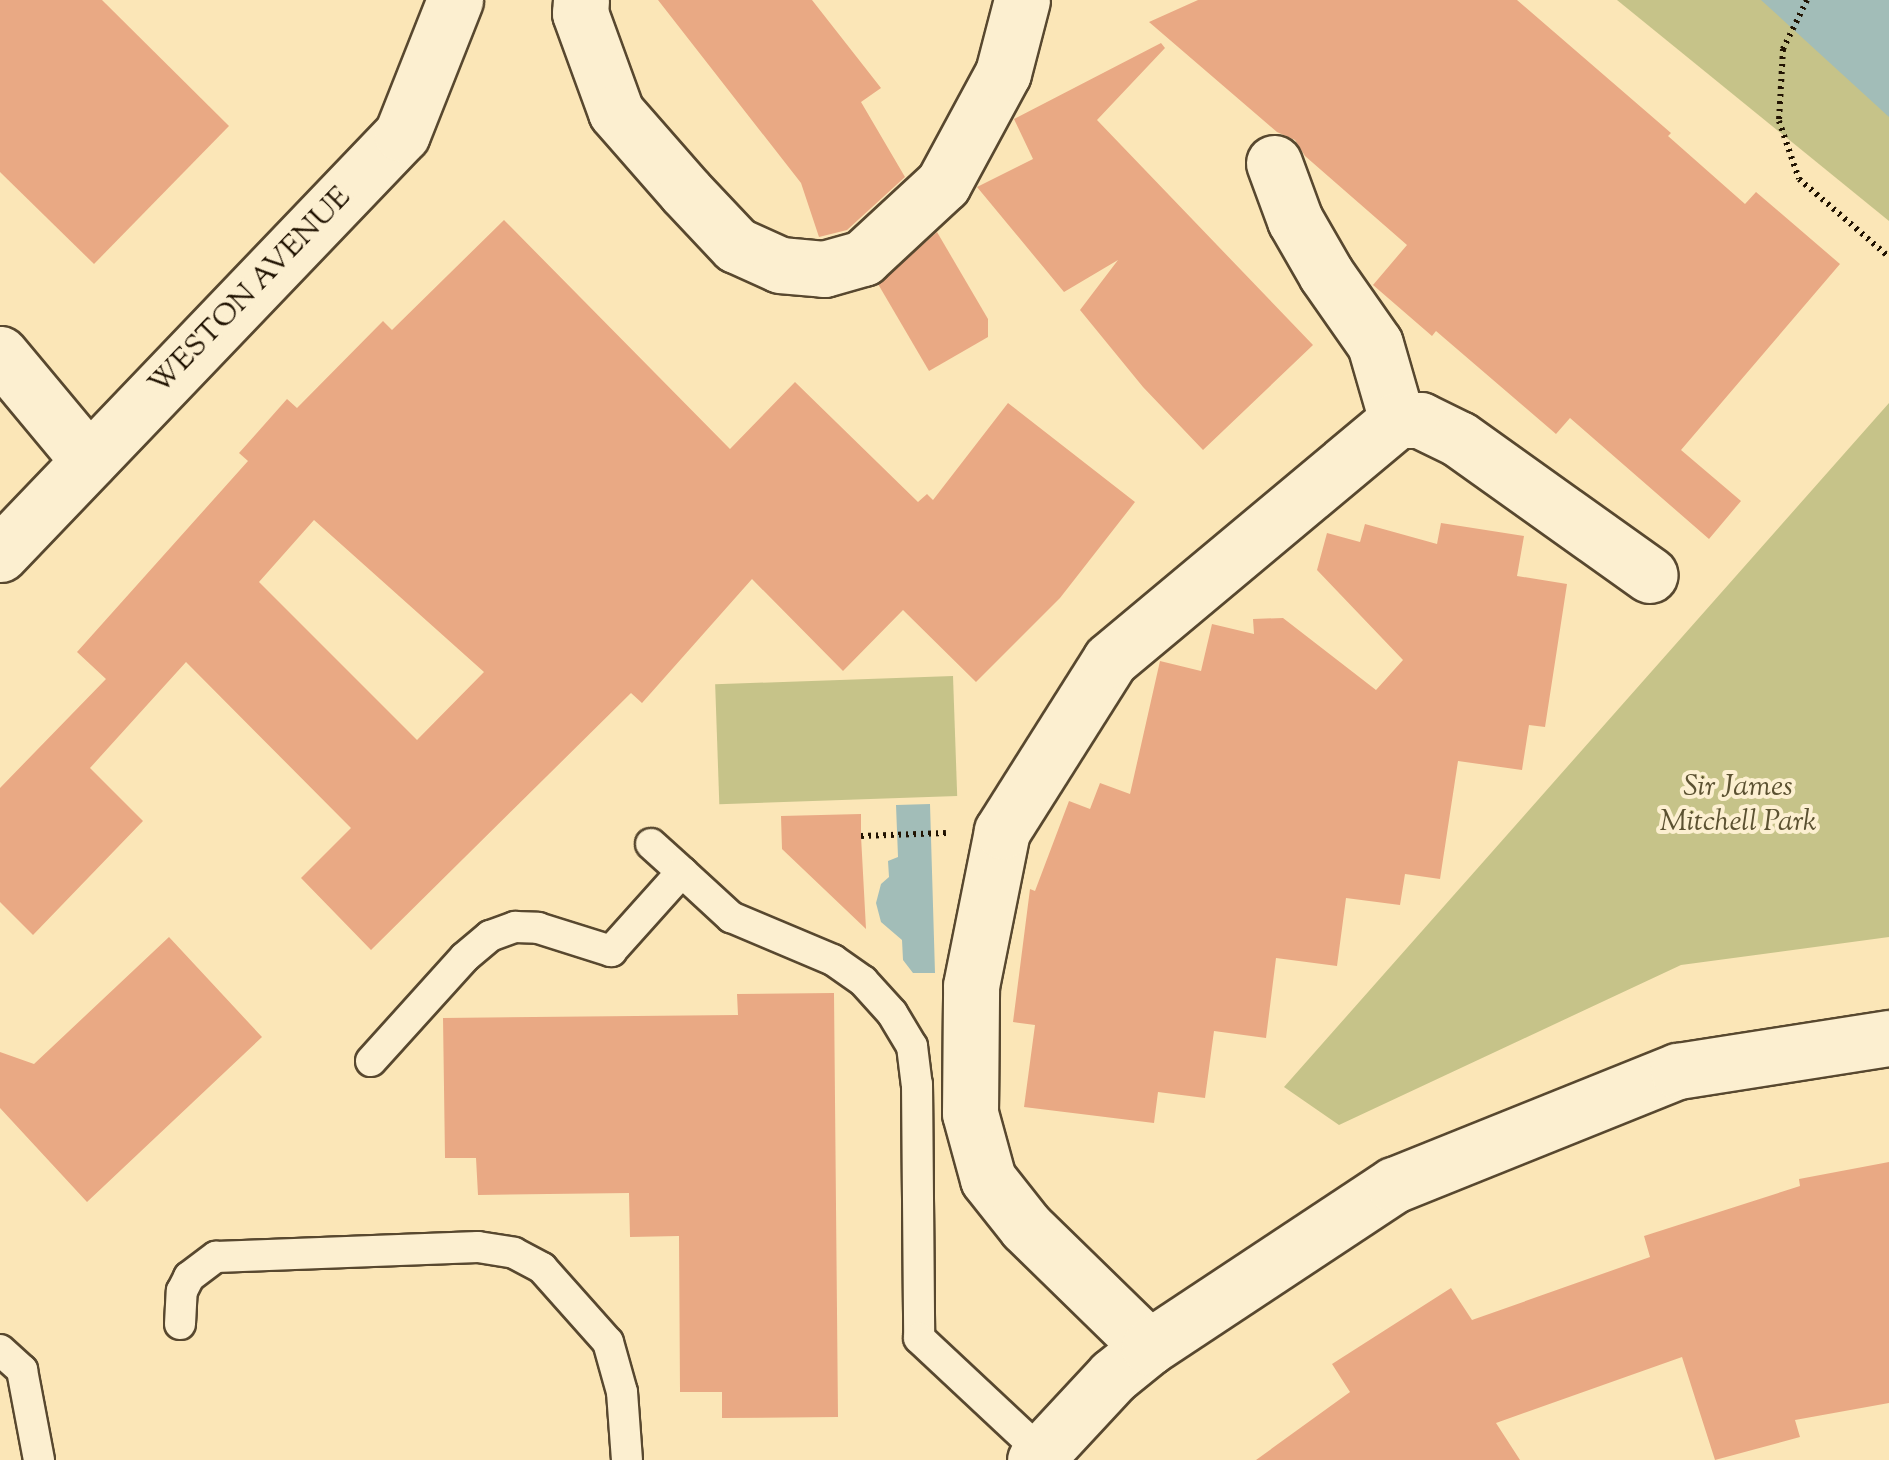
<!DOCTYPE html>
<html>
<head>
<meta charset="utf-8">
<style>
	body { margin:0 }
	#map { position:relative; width:1889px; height:1460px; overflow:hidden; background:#fbe6b7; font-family:"Sorts Mill Goudy",serif }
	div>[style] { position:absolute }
	.green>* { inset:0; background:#c6c389; transform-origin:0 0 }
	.water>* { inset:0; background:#a2bdb8 }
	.building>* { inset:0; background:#e9a984 }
	.path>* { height:6px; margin-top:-3px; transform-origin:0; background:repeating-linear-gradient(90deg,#211302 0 2.5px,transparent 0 7.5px) }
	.roads { filter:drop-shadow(2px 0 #58482f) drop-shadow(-2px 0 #58482f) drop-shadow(0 2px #58482f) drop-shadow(0 -2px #58482f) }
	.service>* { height:30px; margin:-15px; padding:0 15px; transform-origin:15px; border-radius:15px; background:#fcefd0 }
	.minor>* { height:55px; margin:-27.5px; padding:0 27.5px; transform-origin:27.5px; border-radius:27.5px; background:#fcefd0 }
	span { translate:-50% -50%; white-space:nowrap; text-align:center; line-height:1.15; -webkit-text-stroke:8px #fcefd0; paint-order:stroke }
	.street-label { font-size:30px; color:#211302 }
	.park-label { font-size:30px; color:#5b5131; font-style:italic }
</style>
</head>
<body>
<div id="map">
	<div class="green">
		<i style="clip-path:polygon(1617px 0,1889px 0,1889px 221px)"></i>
		<i style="clip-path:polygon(1889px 403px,1889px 937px,1681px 965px,1339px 1125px,1284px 1087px)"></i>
		<i style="left:953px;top:676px;width:120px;height:238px;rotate:88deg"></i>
	</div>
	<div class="water">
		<i style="clip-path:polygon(1761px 0,1889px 0,1889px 117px)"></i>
		<i style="clip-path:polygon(930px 804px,935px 973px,913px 973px,903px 960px,902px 940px,881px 922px,876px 903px,881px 884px,889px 877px,888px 861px,898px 857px,896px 805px)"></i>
	</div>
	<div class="building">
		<i style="clip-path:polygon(0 0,102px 0,229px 126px,94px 264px,0 172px)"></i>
		<i style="clip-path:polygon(658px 0,812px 0,881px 88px,861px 102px,905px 177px,847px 230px,819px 237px,801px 183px)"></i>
		<i style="clip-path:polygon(1198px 0,1517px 0,1671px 133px,1668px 136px,1745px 204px,1756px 192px,1840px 264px,1681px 450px,1741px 501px,1709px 539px,1570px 418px,1556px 434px,1436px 331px,1432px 336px,1373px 285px,1407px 245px,1305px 156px,1295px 140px,1277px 132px,1149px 22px)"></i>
		<i style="clip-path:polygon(1161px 43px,1165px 48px,1097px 120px,1313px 345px,1203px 450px,1143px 387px,1080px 310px,1118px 260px,1064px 292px,977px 187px,1033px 159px,1014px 119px)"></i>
		<i style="clip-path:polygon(evenodd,504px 220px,730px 449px,795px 382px,918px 502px,927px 494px,933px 500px,1008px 403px,1135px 502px,1060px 598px,976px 682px,903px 610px,843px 671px,752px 579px,642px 703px,631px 693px,371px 950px,301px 878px,351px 828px,186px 662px,90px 768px,143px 821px,33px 935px,0 902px,0 788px,106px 679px,77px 652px,248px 461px,239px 453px,287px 399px,297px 408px,383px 321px,392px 330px,504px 220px,314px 520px,484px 672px,417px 740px,259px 582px,314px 520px)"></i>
		<i style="clip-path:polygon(937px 232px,988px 319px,988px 337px,929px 371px,878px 284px)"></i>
		<i style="clip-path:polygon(1441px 523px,1524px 536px,1517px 576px,1567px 584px,1545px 727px,1529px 725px,1522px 770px,1458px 761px,1440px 879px,1405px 874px,1400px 905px,1346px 898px,1337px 966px,1276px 958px,1266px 1038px,1214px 1031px,1205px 1098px,1158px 1092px,1154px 1123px,1024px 1107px,1035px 1025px,1013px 1022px,1030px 889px,1035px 891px,1069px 801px,1090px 809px,1100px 783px,1130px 794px,1160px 661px,1201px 671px,1212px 624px,1254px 634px,1253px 619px,1283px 618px,1376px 690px,1403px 660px,1317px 570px,1327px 533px,1360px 542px,1365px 524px,1437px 544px)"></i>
		<i style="clip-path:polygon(861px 814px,861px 836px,866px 929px,782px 849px,781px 816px)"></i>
		<i style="clip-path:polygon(169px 937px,262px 1037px,87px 1202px,0 1108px,0 1052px,34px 1064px)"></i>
		<i style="clip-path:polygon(834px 993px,838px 1417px,722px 1418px,722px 1392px,680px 1392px,679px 1236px,630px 1237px,629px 1193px,478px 1195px,476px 1158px,445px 1158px,443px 1018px,738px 1015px,737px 994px)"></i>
		<i style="clip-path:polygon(1889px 1162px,1889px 1403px,1795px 1420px,1800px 1437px,1715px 1460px,1682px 1357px,1496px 1423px,1520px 1460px,1256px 1460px,1350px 1392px,1332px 1364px,1451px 1288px,1472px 1320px,1650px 1257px,1644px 1236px,1800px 1186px,1799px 1179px)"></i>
	</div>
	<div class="path">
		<i style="left:1807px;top:0;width:55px;rotate:116.1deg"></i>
		<i style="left:1783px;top:49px;width:72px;rotate:93.2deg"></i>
		<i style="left:1779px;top:121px;width:61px;rotate:71deg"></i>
		<i style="left:1799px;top:179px;width:119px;rotate:40.9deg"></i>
		<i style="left:861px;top:836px;width:85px;rotate:-2deg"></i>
	</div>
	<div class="roads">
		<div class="service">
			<i style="left:651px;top:844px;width:42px;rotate:42.1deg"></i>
			<i style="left:371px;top:1061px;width:140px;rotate:-47.9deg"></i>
			<i style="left:465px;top:957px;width:33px;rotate:-40deg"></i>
			<i style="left:490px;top:936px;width:27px;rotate:-20deg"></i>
			<i style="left:515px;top:927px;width:23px;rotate:2deg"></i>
			<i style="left:538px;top:928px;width:77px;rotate:17.5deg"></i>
			<i style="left:611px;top:951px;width:106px;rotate:-48.1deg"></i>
			<i style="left:682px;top:872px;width:67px;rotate:42.6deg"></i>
			<i style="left:731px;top:917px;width:111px;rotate:22.9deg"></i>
			<i style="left:833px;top:960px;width:37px;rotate:35deg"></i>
			<i style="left:863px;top:981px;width:43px;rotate:47.8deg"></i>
			<i style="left:892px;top:1013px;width:39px;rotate:59deg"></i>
			<i style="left:912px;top:1046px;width:38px;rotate:83deg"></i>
			<i style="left:917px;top:1084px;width:254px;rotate:89.5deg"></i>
			<i style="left:919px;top:1338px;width:168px;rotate:43.1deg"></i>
			<i style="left:180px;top:1324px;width:33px;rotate:-87deg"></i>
			<i style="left:182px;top:1291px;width:16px;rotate:-63deg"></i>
			<i style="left:189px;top:1277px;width:34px;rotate:-37deg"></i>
			<i style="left:216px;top:1257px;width:262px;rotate:-2.2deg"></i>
			<i style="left:478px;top:1247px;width:36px;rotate:9deg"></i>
			<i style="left:514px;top:1253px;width:32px;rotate:28deg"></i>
			<i style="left:542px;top:1268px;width:99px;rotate:48.3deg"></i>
			<i style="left:608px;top:1342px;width:52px;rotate:74.4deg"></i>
			<i style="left:622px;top:1392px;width:68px;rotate:85.8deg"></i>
			<i style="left:0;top:1350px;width:30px;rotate:42deg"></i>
			<i style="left:22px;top:1370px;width:92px;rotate:79.3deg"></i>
		</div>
		<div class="minor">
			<i style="left:581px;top:0;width:13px;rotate:94deg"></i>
			<i style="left:580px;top:13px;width:105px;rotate:70deg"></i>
			<i style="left:616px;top:112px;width:106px;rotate:48.8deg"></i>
			<i style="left:686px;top:192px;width:73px;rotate:46.7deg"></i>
			<i style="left:736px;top:245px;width:48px;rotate:24.4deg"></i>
			<i style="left:780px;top:265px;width:44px;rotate:5.2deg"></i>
			<i style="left:824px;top:269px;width:41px;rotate:-15.8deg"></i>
			<i style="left:863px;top:258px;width:109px;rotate:-42.8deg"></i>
			<i style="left:943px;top:184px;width:126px;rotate:-61.6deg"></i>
			<i style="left:1003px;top:73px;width:75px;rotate:-75.4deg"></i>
			<i style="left:1274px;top:163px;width:61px;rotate:69.8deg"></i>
			<i style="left:1295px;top:220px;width:62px;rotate:60.1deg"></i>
			<i style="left:1326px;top:274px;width:85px;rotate:55deg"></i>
			<i style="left:1375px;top:344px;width:79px;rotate:73.9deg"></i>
			<i style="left:0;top:354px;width:139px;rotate:50.2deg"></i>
			<i style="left:0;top:554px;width:581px;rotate:-46.25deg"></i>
			<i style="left:402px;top:134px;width:144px;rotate:-68.4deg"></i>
			<i style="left:1149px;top:1347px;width:172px;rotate:-135.7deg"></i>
			<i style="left:1026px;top:1227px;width:61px;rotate:-128.4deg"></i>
			<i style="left:988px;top:1179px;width:68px;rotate:-105.3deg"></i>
			<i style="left:970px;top:1113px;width:127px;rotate:-89.5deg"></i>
			<i style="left:971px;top:986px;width:158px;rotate:-78.7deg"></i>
			<i style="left:1002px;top:831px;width:202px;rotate:-57.7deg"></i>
			<i style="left:1110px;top:660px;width:374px;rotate:-39.9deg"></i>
			<i style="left:1397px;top:420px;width:23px"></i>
			<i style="left:1420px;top:420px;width:43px;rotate:26deg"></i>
			<i style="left:1459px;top:439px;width:234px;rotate:35.5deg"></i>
			<i style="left:1035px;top:1460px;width:115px;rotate:-47.1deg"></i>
			<i style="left:1113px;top:1376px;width:46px;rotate:-38.9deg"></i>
			<i style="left:1149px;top:1347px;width:294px;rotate:-33.5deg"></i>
			<i style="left:1394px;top:1185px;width:306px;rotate:-21.9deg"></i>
			<i style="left:1678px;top:1071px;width:214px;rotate:-8.9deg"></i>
		</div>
	</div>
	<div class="street-label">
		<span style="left:251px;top:292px;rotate:-46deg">WESTON AVENUE</span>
	</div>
	<div class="park-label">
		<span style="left:1738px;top:805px">Sir James<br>Mitchell Park</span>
	</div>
</div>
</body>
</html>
